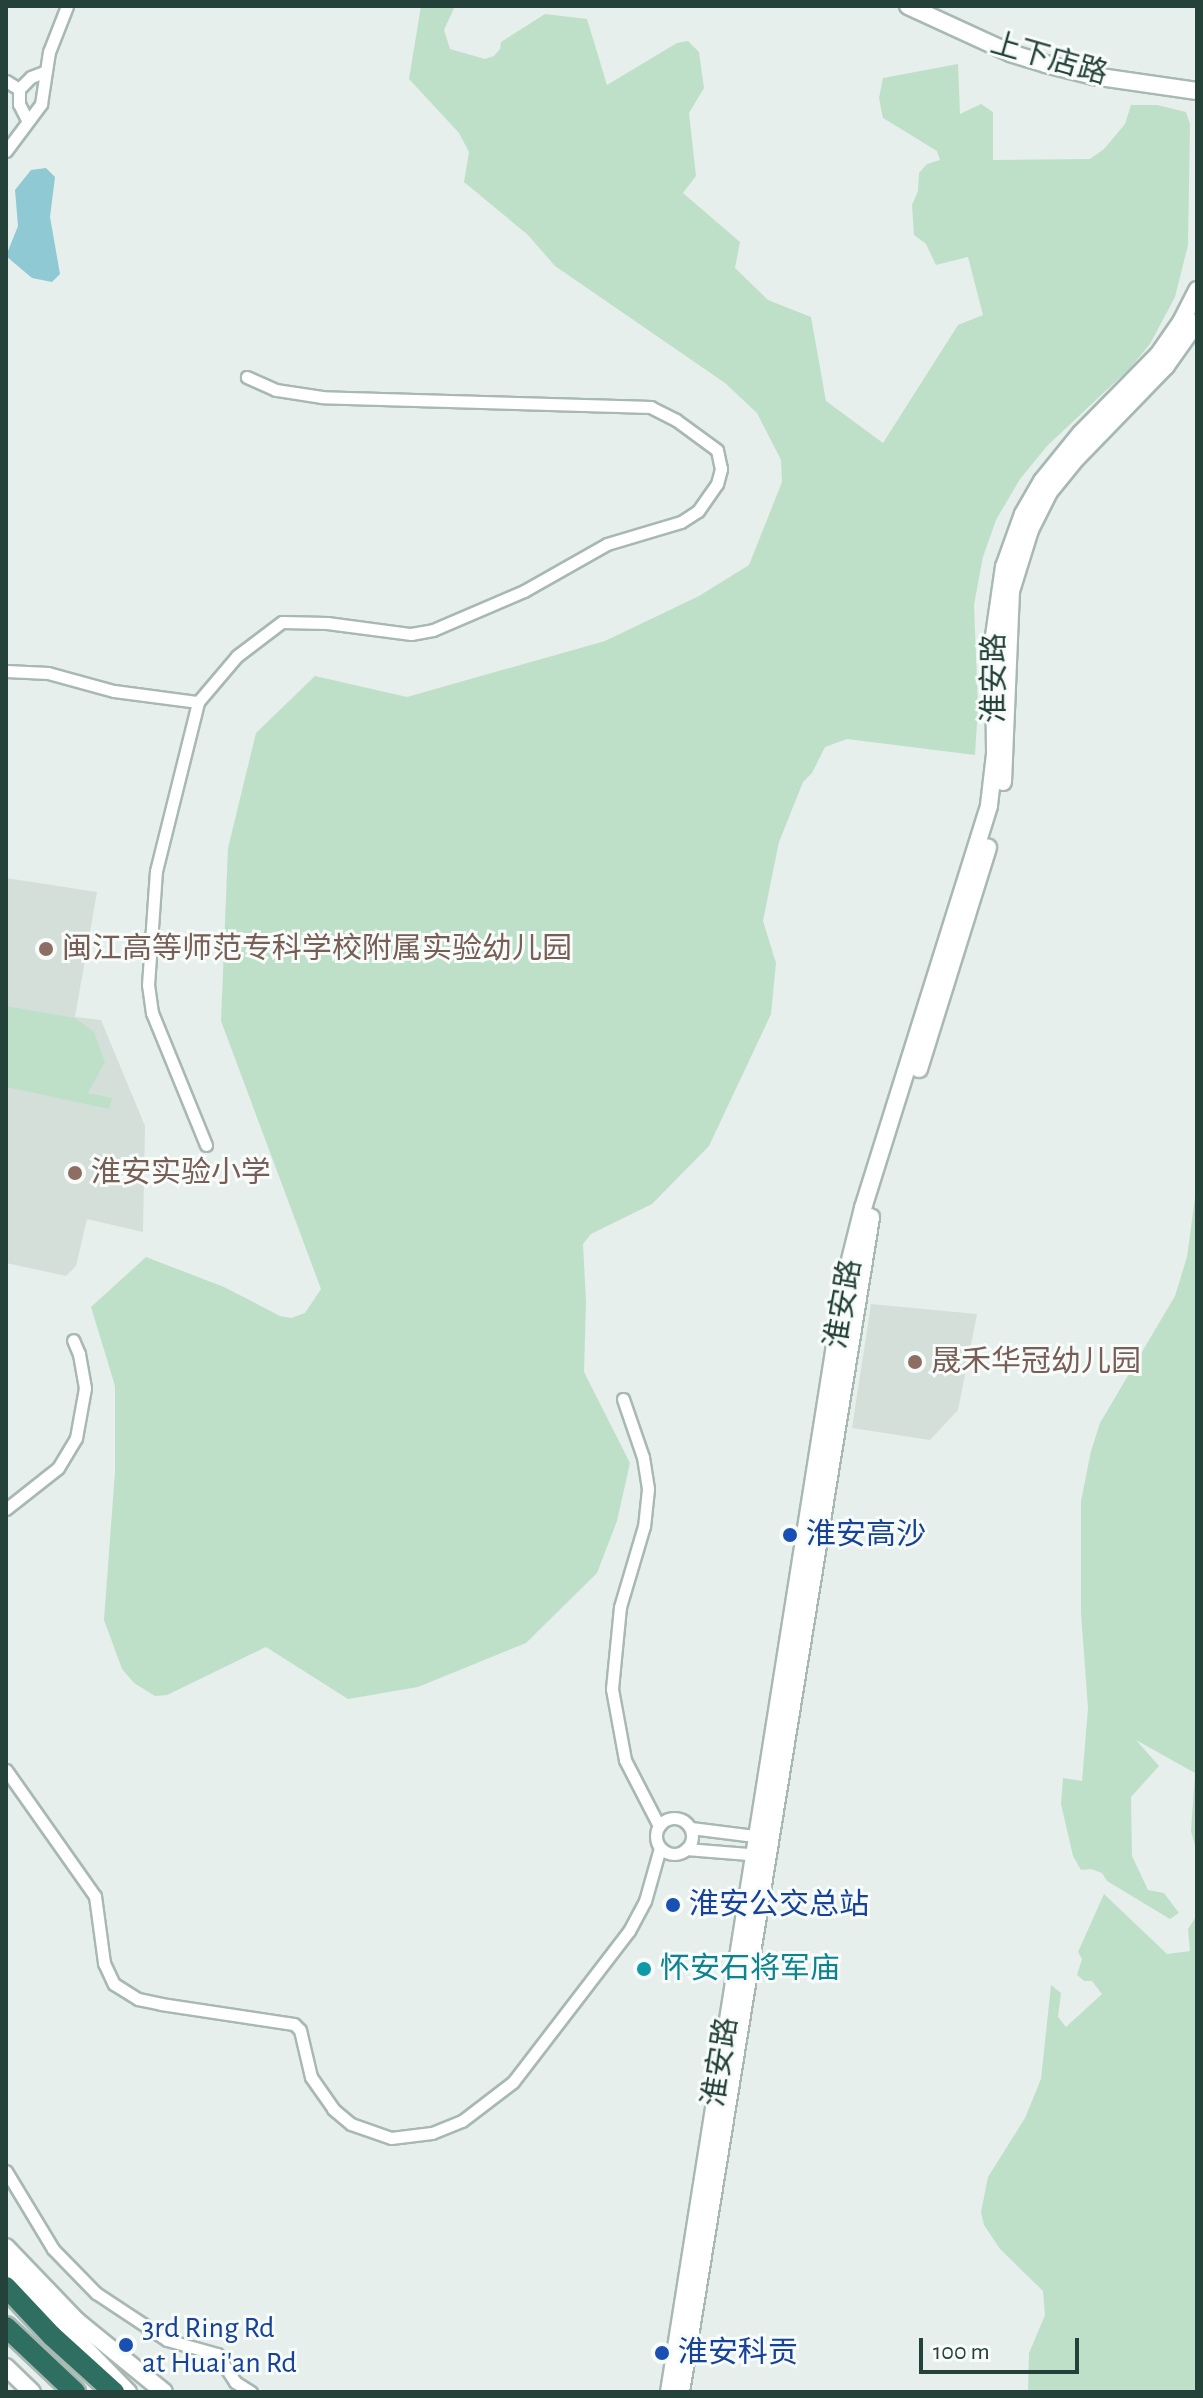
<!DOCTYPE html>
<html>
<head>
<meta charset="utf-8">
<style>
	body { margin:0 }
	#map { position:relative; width:1203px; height:2398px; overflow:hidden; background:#e6efeb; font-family:"Alegreya Sans","Noto Sans SC",sans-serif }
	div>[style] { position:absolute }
	.built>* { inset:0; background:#d4dfda }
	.green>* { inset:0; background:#bfe0c8 }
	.water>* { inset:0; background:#8ec9d4 }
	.roads { filter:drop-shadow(2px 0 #a8b8b2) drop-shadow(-2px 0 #a8b8b2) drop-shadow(0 2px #a8b8b2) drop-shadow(0 -2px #a8b8b2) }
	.street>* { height:11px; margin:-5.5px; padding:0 5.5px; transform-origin:5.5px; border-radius:5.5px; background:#fff }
	.street>.ring { margin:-5.5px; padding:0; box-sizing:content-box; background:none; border:11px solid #fff; border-radius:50% }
	.secondary>* { height:16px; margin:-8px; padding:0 8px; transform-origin:8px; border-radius:8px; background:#fff }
	.highway>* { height:20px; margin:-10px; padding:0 10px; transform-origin:10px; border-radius:10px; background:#2f6f62 }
	.dots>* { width:22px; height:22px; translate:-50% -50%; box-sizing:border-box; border:4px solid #f7fbf9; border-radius:50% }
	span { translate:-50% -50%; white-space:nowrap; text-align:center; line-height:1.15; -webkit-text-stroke:6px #f7fbf9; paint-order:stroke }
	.street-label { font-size:30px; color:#24423a }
	.education-label { font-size:30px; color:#785e54 }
	.left { translate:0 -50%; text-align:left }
	.transit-label { font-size:30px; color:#164399 }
	.culture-label { font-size:30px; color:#0d838f }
	.frame { position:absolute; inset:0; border:8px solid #24423a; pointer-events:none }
	.scale { position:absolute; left:919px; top:2338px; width:160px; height:36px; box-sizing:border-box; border:4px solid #24423a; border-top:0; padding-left:10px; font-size:24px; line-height:28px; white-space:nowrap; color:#24423a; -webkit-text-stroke:6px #f7fbf9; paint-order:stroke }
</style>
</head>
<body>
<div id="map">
	<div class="built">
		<i style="clip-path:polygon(6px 878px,97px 892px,75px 1017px,101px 1020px,145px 1126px,143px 1232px,87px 1219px,76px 1266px,66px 1276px,6px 1263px)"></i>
		<i style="clip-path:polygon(871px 1304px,977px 1314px,958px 1410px,930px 1440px,852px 1428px)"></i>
	</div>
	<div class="green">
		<i style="clip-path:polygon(421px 6px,455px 6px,444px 30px,450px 49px,485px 59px,494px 56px,500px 49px,501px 42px,545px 14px,587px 19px,607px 85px,677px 43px,688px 41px,699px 52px,704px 88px,689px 113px,696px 176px,683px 193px,740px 242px,735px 268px,768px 300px,811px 317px,826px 401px,883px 443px,958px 325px,983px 315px,968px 257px,936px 265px,926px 244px,914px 235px,912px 205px,918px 191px,919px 173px,927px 164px,940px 160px,937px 151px,883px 118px,879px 98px,883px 78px,958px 64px,960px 114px,981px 104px,993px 112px,993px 160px,1090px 159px,1104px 149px,1125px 124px,1131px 105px,1157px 105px,1186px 112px,1190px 124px,1188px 245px,1175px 297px,1150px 344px,1130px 368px,1048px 445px,1020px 479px,996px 520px,983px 557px,974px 605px,978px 705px,975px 755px,847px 739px,825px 747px,812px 773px,803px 782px,779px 842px,768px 896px,763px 921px,776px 963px,771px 1014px,709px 1146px,652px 1204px,591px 1234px,583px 1244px,586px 1302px,584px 1372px,630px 1463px,617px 1521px,597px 1573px,526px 1643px,418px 1687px,348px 1699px,266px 1647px,167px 1695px,155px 1696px,134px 1683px,122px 1669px,104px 1620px,115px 1472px,115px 1386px,91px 1307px,146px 1257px,224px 1287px,280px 1316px,291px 1318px,305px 1313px,321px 1289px,221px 1021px,228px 848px,256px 733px,315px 676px,407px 697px,605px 641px,699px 596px,749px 565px,782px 482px,781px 460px,757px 413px,725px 383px,555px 266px,528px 235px,464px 182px,469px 152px,459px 133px,409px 79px)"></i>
		<i style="clip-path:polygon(6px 1006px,75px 1018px,94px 1032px,105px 1062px,88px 1093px,112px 1098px,109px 1109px,6px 1087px)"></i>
		<i style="clip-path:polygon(1197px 1182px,1197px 1853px,1191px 1831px,1195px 1773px,1136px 1740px,1159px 1766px,1131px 1797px,1132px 1856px,1148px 1890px,1164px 1893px,1179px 1913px,1170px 1919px,1107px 1881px,1102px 1873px,1091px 1869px,1081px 1870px,1073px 1856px,1061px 1804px,1063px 1778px,1082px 1781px,1088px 1708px,1081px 1613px,1081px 1501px,1091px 1451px,1100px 1423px,1175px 1296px,1187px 1257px)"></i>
		<i style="clip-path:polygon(1104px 1894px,1167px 1954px,1190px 1951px,1188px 1929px,1197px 1915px,1197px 2392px,1028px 2392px,1029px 2353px,1045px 2315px,1043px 2291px,1000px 2249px,984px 2225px,981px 2212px,988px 2177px,1025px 2118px,1041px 2079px,1051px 1985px,1061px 1993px,1058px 2017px,1066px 2027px,1102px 1994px,1092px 1981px,1084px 1981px,1077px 1975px,1082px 1959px,1078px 1952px)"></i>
	</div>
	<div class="water">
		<i style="clip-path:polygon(46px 168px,55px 177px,50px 217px,60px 274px,52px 282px,32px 278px,6px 256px,18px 226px,15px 190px,31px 170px)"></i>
	</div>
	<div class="roads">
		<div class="street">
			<i style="left:6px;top:81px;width:15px;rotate:32deg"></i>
			<i style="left:19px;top:89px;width:17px;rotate:-45deg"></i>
			<i style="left:31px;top:77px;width:14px;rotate:-21deg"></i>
			<i style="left:19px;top:89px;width:15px;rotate:90deg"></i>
			<i style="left:19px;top:104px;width:18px;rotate:63deg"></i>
			<i style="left:6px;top:151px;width:59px;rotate:-53.3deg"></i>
			<i style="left:41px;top:104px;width:53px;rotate:-81.3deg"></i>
			<i style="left:49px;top:52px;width:49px;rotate:-68.6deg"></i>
			<i style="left:6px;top:671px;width:42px;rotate:2.7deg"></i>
			<i style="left:48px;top:673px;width:68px;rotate:15.3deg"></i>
			<i style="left:114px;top:691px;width:85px;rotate:7.5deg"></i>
			<i style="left:206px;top:1145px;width:143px;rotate:-112.2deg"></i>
			<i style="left:152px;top:1013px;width:28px;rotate:-98deg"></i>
			<i style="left:148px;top:985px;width:114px;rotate:-86deg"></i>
			<i style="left:156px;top:871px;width:174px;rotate:-76deg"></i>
			<i style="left:198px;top:702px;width:60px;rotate:-49.7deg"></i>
			<i style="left:237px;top:656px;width:56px;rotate:-37.1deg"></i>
			<i style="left:282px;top:622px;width:45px;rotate:1.3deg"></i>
			<i style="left:327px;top:623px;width:85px;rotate:7.5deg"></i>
			<i style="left:411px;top:634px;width:22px;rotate:-10deg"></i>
			<i style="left:433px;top:630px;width:99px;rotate:-23.2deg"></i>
			<i style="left:524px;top:591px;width:95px;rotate:-29.5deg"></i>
			<i style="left:607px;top:544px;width:77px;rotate:-16.6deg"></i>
			<i style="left:681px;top:522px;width:20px;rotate:-33deg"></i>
			<i style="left:698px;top:511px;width:33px;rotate:-55deg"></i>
			<i style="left:717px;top:484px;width:16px;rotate:-75deg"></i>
			<i style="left:721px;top:469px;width:19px;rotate:-102deg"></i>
			<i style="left:717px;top:450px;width:51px;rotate:-143.8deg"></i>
			<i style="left:676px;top:420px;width:28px;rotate:-153deg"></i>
			<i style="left:651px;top:407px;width:329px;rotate:-178.3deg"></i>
			<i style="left:322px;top:397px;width:47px;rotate:-171.3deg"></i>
			<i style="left:276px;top:390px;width:32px;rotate:-156deg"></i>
			<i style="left:623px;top:1399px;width:61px;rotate:71deg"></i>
			<i style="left:643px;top:1457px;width:32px;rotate:81deg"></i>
			<i style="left:648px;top:1489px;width:37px;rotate:96deg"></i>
			<i style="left:644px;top:1526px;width:84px;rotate:106.5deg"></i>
			<i style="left:620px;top:1607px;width:82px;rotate:95.6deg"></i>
			<i style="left:612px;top:1689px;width:72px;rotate:79.6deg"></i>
			<i style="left:625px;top:1760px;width:74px;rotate:62.7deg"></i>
			<i style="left:6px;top:1509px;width:66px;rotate:-38.3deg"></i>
			<i style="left:58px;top:1468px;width:35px;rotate:-59deg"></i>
			<i style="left:76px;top:1438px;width:51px;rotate:-79.8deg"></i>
			<i style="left:85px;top:1388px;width:35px;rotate:-100deg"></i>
			<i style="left:79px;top:1354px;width:15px;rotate:-113deg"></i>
			<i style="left:6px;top:1770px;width:154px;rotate:54.8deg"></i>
			<i style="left:95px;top:1896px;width:68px;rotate:82.3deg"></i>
			<i style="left:104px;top:1963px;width:23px;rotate:65deg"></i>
			<i style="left:114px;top:1984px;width:28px;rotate:32deg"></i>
			<i style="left:138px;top:1999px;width:24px;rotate:12deg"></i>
			<i style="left:161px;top:2004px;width:134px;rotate:8.6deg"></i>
			<i style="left:294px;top:2024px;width:8px;rotate:45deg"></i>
			<i style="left:300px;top:2030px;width:48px;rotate:76.8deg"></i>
			<i style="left:311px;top:2077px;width:39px;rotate:55deg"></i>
			<i style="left:333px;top:2109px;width:23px;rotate:40deg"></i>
			<i style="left:351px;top:2124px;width:42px;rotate:19.3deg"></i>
			<i style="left:391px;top:2138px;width:41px;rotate:-7deg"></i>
			<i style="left:432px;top:2133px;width:32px;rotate:-22deg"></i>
			<i style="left:462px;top:2121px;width:64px;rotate:-37.4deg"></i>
			<i style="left:513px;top:2082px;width:190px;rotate:-52.5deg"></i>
			<i style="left:629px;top:1931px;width:34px;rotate:-62deg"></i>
			<i style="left:645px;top:1901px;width:55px;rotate:-74.2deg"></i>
			<i class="ring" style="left:656px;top:1818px;width:25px;height:25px"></i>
			<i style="left:691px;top:1828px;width:72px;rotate:7.2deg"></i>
			<i style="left:686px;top:1849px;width:75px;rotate:4.6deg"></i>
			<i style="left:6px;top:2171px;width:91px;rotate:58.9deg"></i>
			<i style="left:53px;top:2249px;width:62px;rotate:45.7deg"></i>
			<i style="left:96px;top:2293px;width:85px;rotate:33.5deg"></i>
			<i style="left:167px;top:2340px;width:52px;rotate:15.6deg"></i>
			<i style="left:217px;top:2354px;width:33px;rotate:57deg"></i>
			<i style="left:235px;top:2382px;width:19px;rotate:32deg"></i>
		</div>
		<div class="secondary">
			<i style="left:908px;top:6px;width:112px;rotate:24.7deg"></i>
			<i style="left:1010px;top:53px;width:37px;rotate:17deg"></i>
			<i style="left:1045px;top:64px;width:49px;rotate:14deg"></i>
			<i style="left:1093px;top:76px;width:105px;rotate:8.2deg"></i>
			<i style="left:1003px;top:782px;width:191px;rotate:-87.6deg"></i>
			<i style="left:1011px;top:591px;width:64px;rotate:-72.7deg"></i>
			<i style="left:1030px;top:530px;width:42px;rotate:-63.4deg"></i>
			<i style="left:1049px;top:492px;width:38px;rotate:-51deg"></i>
			<i style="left:1073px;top:462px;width:134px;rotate:-45.9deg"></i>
			<i style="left:1166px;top:366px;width:54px;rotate:-54.8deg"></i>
			<i style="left:919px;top:1069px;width:232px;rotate:-72.7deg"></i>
			<i style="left:6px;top:2247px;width:103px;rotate:46.2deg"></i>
			<i style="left:77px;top:2321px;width:112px;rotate:39.2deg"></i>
			<i style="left:6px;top:2267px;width:175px;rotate:45.7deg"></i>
			<i style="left:6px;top:2367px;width:36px;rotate:44deg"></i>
			<i style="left:669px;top:2392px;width:1130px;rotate:-80.99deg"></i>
			<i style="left:846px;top:1276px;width:70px;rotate:-76deg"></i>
			<i style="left:863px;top:1208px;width:422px;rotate:-72.6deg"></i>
			<i style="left:989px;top:805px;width:51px;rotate:-83.3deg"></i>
			<i style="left:995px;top:754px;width:118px;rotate:-90.5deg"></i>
			<i style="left:994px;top:636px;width:70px;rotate:-81.8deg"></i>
			<i style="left:1004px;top:567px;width:56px;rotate:-70.3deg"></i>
			<i style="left:1023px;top:514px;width:38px;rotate:-60deg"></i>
			<i style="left:1042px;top:481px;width:62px;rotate:-50.9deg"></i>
			<i style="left:1081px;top:433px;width:110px;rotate:-45.4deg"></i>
			<i style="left:1158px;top:355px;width:40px;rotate:-55.1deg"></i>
			<i style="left:1181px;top:322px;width:36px;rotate:-63deg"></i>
			<i style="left:681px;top:2392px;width:1190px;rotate:-80.81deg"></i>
		</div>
		<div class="highway">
			<i style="left:6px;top:2287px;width:67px;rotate:46.8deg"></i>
			<i style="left:52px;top:2336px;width:84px;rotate:42.1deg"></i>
			<i style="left:6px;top:2327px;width:95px;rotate:43.3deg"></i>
		</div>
	</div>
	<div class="dots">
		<i style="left:46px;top:949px;background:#8d6e63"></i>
		<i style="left:75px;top:1173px;background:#8d6e63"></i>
		<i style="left:915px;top:1362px;background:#8d6e63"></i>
		<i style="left:790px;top:1535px;background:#1a4fb4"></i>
		<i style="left:673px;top:1905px;background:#1a4fb4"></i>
		<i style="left:644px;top:1969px;background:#0f9aa8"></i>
		<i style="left:126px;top:2345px;background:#1a4fb4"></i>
		<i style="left:662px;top:2353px;background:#1a4fb4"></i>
	</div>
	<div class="street-label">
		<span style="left:1049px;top:59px;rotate:16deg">上下店路</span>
		<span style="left:995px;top:678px;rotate:-90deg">淮安路</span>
		<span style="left:844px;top:1304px;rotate:-80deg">淮安路</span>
		<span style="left:721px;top:2062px;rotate:-81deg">淮安路</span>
	</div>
	<div class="education-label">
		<span class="left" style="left:62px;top:949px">闽江高等师范专科学校附属实验幼儿园</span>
		<span class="left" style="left:91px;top:1173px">淮安实验小学</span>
		<span class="left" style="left:931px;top:1362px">晟禾华冠幼儿园</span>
	</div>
	<div class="transit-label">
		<span class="left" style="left:806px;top:1535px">淮安高沙</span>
		<span class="left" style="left:689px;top:1905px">淮安公交总站</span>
		<span class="left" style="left:142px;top:2345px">3rd Ring Rd<br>at Huai'an Rd</span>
		<span class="left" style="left:678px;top:2353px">淮安科贡</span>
	</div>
	<div class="culture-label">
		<span class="left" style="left:660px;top:1969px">怀安石将军庙</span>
	</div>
	<div class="frame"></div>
	<div class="scale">100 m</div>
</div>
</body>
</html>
